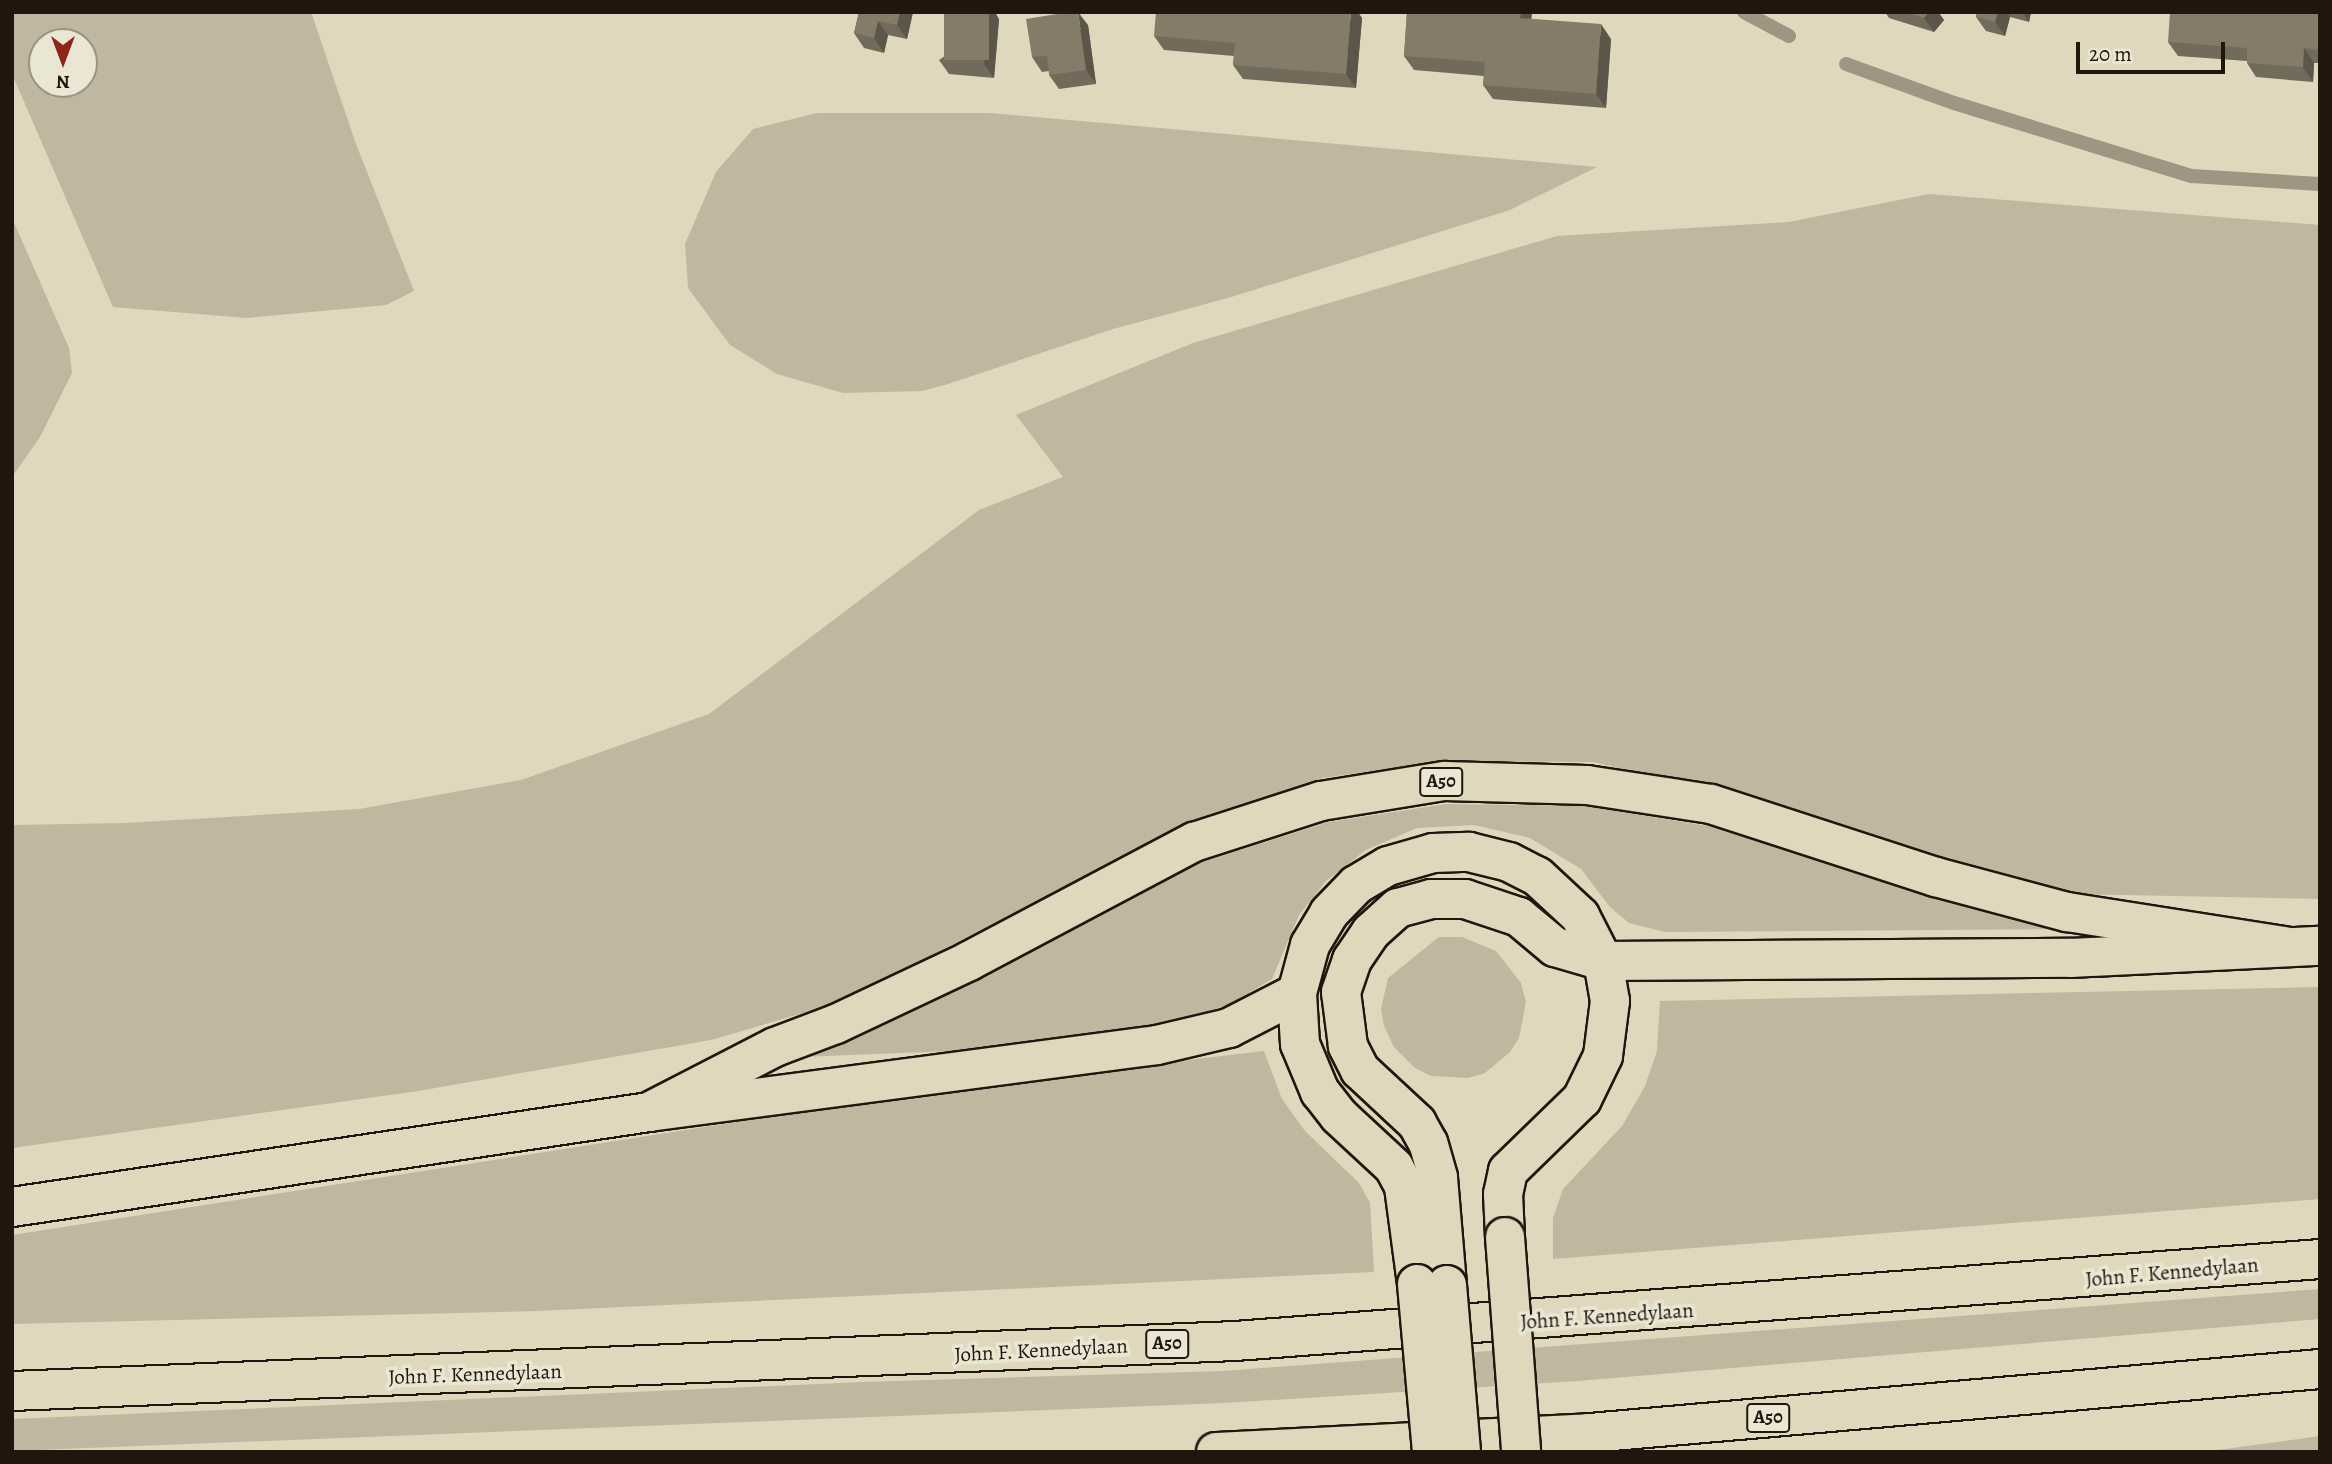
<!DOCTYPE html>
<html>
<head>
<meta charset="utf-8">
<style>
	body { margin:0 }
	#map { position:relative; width:2332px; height:1464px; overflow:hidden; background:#dfd8bd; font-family:Alegreya,serif }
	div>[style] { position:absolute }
	.green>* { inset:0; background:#bfb79f }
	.stream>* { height:14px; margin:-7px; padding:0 7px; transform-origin:7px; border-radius:7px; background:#9e9682 }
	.roads { filter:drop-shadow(2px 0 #21160e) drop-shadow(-2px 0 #21160e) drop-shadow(0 2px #21160e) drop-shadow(0 -2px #21160e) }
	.trunk>* { height:38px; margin:-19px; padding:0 19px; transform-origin:19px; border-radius:19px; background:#dfd8bd }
	.motorway>* { height:38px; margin:-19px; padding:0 19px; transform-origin:19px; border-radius:19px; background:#dfd8bd }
	.bridges { filter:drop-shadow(2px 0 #21160e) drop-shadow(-2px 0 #21160e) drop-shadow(0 2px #21160e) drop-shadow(0 -2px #21160e) }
	.trunk-bridge>* { height:38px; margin:-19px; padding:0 19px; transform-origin:19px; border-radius:19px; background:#dfd8bd }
	.wall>* { inset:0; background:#726a5a }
	.shaded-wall>* { inset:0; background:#5c564a }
	.building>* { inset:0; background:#847b69; transform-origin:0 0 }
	span { translate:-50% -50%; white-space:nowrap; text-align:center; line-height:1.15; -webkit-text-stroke:7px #eae6d4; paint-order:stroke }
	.shield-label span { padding:2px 5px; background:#eae6d4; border:2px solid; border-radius:5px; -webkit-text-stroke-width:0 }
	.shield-label { font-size:19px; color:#21160e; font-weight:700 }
	.street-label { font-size:21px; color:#21160e }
	.frame { position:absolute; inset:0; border:14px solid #21160e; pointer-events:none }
	.north { position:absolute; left:28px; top:28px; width:70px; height:70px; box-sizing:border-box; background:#eae6d4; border:2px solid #9a9385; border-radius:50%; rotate:180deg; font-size:19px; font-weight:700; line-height:28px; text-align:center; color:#21160e }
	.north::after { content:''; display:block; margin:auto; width:24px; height:32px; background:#8f2418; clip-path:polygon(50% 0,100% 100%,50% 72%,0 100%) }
	.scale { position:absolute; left:2076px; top:42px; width:149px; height:32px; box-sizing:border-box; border:4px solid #21160e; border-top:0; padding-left:9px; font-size:21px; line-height:24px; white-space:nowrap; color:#21160e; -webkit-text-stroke:5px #eae6d4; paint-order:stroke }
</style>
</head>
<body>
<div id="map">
	<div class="green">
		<i style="clip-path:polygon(evenodd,12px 12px,311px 12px,356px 144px,414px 291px,386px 305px,247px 318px,113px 307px,12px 74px,12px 12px,84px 42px,84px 84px,42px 84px,42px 42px,84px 42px)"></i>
		<i style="clip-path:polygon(817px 113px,990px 113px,1597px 167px,1510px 210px,1228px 298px,1113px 329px,945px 385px,922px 391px,843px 393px,777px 374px,730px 345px,688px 288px,685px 244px,716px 172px,753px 129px)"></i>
		<i style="clip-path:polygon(1929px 194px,2320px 225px,2320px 899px,2072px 894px,1940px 861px,1735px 795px,1593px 762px,1440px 761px,1323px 778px,1189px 823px,840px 1002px,711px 1040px,418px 1091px,12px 1148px,12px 825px,126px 823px,359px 809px,521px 780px,709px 714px,979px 510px,1063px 477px,1016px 415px,1193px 343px,1557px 236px,1789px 222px)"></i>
		<i style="clip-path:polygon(12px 218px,69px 348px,72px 373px,40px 437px,12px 477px)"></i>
		<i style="clip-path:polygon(1446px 804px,1586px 806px,1720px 828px,1931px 893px,2071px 929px,1665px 932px,1629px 923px,1610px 907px,1581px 869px,1530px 838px,1474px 825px,1417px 828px,1366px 850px,1326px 881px,1299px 915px,1272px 979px,1230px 1004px,1155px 1030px,976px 1050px,776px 1058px,1202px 862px,1329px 822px)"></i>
		<i style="clip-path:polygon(1439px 937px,1462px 937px,1496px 951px,1521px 983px,1526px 1002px,1519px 1038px,1510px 1052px,1485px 1073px,1468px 1078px,1431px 1076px,1415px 1068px,1394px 1047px,1384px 1026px,1381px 1009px,1388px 978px)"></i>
		<i style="clip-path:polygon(2320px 987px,2320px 1199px,1553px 1259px,1553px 1218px,1563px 1189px,1622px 1126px,1645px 1086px,1657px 1051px,1660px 1001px)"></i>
		<i style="clip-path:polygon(1264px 1051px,1282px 1099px,1305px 1131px,1359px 1183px,1370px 1203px,1374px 1272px,536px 1311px,12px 1324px,12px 1235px,975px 1085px)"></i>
		<i style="clip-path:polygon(2320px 1289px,2320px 1319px,1578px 1381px,1224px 1403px,12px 1451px,12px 1419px,863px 1382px,1223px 1371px)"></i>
		<i style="clip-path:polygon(2320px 1436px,2320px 1452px,2192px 1452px,2225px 1449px)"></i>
	</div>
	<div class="stream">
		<i style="left:1744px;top:12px;width:51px;rotate:28.1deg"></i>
		<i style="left:1846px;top:64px;width:115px;rotate:19.9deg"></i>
		<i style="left:1954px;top:103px;width:249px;rotate:17.1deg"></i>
		<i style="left:2192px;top:176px;width:128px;rotate:3.6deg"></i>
	</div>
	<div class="roads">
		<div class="trunk">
			<i style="left:12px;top:1207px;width:644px;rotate:-8.48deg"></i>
			<i style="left:649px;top:1112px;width:512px;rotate:-7.51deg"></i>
			<i style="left:1157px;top:1045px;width:74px;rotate:-13.3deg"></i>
			<i style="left:1229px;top:1028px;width:76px;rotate:-27.2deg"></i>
			<i style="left:1417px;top:1284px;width:99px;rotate:-97.6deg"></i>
			<i style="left:1404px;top:1186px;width:21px;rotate:-118deg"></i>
			<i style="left:1394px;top:1167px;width:75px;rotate:-137.2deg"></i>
			<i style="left:1339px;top:1116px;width:31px;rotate:-128deg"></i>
			<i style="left:1320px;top:1092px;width:52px;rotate:-112.6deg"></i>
			<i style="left:1300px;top:1044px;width:51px;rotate:-93.4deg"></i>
			<i style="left:1297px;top:993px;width:50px;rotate:-74.8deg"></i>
			<i style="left:1310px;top:945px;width:37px;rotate:-59deg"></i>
			<i style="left:1329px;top:913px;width:39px;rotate:-46deg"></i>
			<i style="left:1356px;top:885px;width:37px;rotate:-31deg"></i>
			<i style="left:1388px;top:866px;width:47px;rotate:-16.1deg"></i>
			<i style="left:1433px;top:853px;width:36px;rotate:-2deg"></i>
			<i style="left:1469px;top:852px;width:41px;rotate:14deg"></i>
			<i style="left:1509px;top:862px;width:31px;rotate:27deg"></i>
			<i style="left:1537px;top:876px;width:59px;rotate:42.9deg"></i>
			<i style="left:1580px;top:916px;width:51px;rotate:62.9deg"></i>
			<i style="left:1603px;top:961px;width:41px;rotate:80.1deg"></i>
			<i style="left:1610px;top:1001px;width:55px;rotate:97.3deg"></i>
			<i style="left:1603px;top:1056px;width:48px;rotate:116deg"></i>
			<i style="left:1582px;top:1099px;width:103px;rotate:135.8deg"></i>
			<i style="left:1508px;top:1171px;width:24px;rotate:102deg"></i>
			<i style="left:1503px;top:1194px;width:43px;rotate:87.3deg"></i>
			<i style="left:1447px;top:1285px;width:108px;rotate:-94.8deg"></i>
			<i style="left:1438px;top:1177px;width:35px;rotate:-106deg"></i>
			<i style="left:1428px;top:1143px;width:23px;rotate:-119deg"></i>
			<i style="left:1417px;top:1123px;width:78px;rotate:-137.1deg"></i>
			<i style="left:1360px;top:1070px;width:27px;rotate:-117deg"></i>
			<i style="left:1348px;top:1046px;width:54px;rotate:-97.4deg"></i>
			<i style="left:1341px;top:992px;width:34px;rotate:-71deg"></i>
			<i style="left:1352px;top:960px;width:34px;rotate:-56deg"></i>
			<i style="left:1371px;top:932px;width:36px;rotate:-42deg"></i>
			<i style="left:1398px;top:908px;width:34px;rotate:-15deg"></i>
			<i style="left:1431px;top:899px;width:34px"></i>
			<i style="left:1465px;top:899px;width:57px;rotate:18.4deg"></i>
			<i style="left:1519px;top:917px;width:47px;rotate:39.8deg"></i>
			<i style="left:1555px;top:947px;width:50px;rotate:16.3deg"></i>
		</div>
		<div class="motorway">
			<i style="left:1603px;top:961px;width:468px;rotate:-0.4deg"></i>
			<i style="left:2071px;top:958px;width:249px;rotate:-2.8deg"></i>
			<i style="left:649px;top:1112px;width:142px;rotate:-27.3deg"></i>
			<i style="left:775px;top:1047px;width:65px;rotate:-20.7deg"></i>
			<i style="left:836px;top:1024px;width:147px;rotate:-25.3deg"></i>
			<i style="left:969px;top:961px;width:255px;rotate:-27.9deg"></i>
			<i style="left:1194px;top:842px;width:133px;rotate:-17.9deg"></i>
			<i style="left:1321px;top:801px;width:126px;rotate:-9.2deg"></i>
			<i style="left:1445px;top:781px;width:142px;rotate:1.6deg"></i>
			<i style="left:1587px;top:785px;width:125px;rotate:8.7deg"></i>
			<i style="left:1711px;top:804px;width:237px;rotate:18deg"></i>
			<i style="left:1936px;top:877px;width:136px;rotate:15deg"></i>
			<i style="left:2067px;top:912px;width:220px;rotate:8.9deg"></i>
			<i style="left:12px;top:1391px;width:1224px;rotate:-2.34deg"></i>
			<i style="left:1235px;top:1341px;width:1088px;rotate:-4.32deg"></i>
			<i style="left:1216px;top:1452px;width:374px;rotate:-2.9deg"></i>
			<i style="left:1590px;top:1433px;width:733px;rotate:-5.01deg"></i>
		</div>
	</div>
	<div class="bridges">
		<div class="trunk-bridge">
			<i style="left:1505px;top:1237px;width:216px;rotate:85.7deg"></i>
			<i style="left:1417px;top:1284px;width:169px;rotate:84.9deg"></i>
			<i style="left:1447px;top:1285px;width:168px;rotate:85.2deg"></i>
		</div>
	</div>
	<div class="wall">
		<i style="clip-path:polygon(859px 12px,913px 12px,907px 39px,888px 35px,884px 53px,864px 48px,854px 33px)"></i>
		<i style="clip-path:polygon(1407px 12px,1532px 12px,1531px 19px,1611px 39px,1606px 108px,1493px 99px,1483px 85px,1484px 76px,1414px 70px,1404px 56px)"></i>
		<i style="clip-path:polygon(1885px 12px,1938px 12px,1944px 20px,1934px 32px,1889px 18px)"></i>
		<i style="clip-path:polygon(1977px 12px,2031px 12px,2029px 22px,2010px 17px,2005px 36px,1986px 31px,1976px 17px)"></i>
		<i style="clip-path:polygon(2320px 12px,2320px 63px,2314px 63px,2313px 82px,2256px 77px,2247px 63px,2247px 61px,2178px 56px,2168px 42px)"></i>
		<i style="clip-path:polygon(1362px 18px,1356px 88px,1243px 79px,1233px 65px,1234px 56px,1164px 50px,1154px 36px)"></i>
		<i style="clip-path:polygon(999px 19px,994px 78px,949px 74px,939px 60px)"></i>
		<i style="clip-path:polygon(1088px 25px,1096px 84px,1059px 89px,1049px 75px,1049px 71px,1042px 72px,1032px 57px)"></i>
	</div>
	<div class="shaded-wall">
		<i style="clip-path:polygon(900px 12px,913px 12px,907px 39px,897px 25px)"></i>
		<i style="clip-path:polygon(989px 12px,995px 12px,999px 19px,994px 78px,984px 64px)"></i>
		<i style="clip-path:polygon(1078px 12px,1088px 25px,1096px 84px,1086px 70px)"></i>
		<i style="clip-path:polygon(1351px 12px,1358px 12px,1362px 18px,1356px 88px,1346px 74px)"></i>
		<i style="clip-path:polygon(1521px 12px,1532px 12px,1530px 32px,1520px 18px)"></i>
		<i style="clip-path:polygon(1929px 12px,1938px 12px,1944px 20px,1934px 32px,1924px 18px)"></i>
		<i style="clip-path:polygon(1998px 12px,2007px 12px,2010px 17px,2005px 36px,1995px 22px)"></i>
		<i style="clip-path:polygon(2022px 12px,2031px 12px,2029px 22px)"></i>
		<i style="clip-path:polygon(878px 21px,888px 35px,884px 53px,874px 38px)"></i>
		<i style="clip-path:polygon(1601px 24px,1611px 39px,1606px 108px,1596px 94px)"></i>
		<i style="clip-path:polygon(2304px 48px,2314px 63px,2313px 82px,2303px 67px)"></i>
	</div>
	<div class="building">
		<i style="clip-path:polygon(859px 12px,900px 12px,897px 25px,878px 21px,874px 38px,854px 33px)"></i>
		<i style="left:944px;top:12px;width:45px;height:48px"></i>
		<i style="clip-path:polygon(1070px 12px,1078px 12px,1086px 70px,1049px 75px,1047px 56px,1032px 57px,1026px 19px)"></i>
		<i style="clip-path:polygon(1156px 12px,1351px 12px,1346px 74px,1233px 65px,1235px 43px,1154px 36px)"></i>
		<i style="clip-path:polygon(1407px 12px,1521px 12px,1520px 18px,1601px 24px,1596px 94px,1483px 85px,1485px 62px,1404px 56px)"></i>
		<i style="clip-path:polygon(1906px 12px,1929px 12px,1924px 18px)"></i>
		<i style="clip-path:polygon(1977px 12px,1998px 12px,1995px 22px,1976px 17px)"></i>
		<i style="clip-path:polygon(2170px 12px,2320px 12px,2320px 50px,2304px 48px,2303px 67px,2247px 63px,2247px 48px,2168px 42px)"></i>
	</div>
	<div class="shield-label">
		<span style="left:1441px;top:782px">A50</span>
		<span style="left:1167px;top:1344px">A50</span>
		<span style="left:1768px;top:1418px">A50</span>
	</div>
	<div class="street-label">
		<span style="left:2172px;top:1272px;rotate:-5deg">John F. Kennedylaan</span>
		<span style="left:1607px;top:1316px;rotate:-4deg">John F. Kennedylaan</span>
		<span style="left:1041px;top:1350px;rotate:-3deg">John F. Kennedylaan</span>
		<span style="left:475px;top:1374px;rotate:-2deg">John F. Kennedylaan</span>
	</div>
	<div class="frame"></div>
	<div class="north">N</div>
	<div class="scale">20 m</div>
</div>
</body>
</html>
